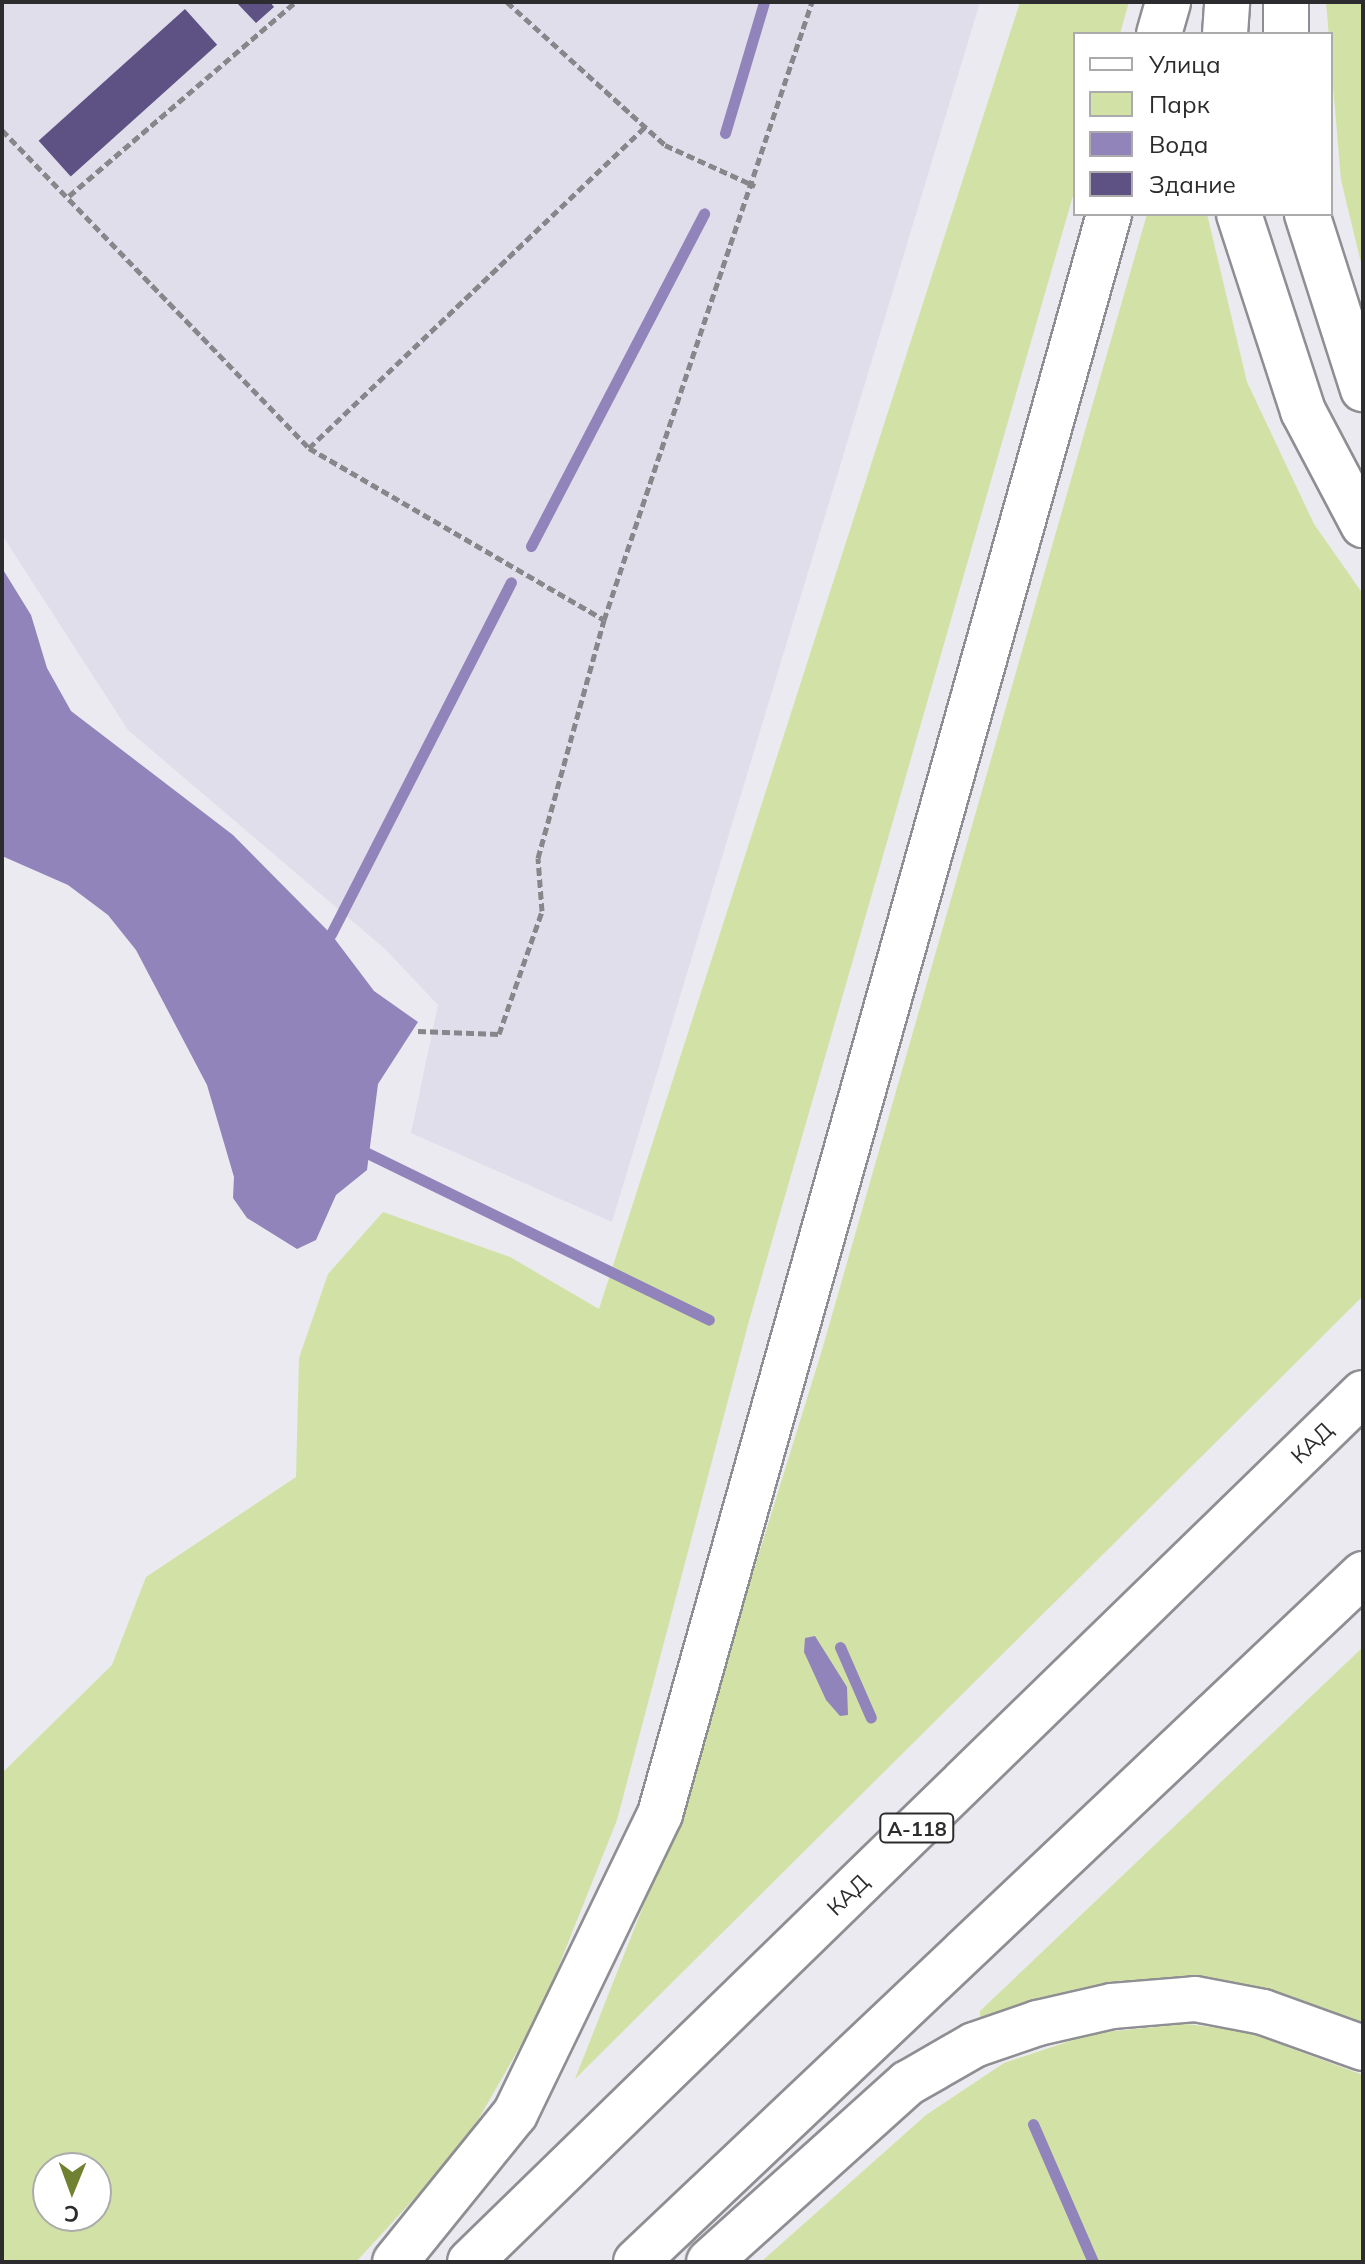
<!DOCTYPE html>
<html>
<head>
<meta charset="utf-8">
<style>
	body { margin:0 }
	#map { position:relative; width:1365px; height:2264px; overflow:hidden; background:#ebeaf0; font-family:Mulish,sans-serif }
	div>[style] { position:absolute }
	.built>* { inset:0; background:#e0deeb }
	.green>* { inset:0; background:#d2e2a7 }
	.water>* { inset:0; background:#9184bb }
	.stream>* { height:11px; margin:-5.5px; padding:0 5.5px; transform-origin:5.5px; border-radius:5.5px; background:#9184bb }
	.building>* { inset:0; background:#5e5285; transform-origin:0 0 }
	.path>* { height:5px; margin-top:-2.5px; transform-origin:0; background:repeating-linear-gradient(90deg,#87878b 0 8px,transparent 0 12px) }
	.roads { filter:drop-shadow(2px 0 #8f8e93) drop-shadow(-2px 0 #8f8e93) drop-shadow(0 2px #8f8e93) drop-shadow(0 -2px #8f8e93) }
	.primary>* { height:44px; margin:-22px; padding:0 22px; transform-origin:22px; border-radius:22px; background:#fff }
	.highway>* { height:44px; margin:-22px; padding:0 22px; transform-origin:22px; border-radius:22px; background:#fff }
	span { translate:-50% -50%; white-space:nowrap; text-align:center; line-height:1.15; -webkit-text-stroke:8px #fff; paint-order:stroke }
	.shield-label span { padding:2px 6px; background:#fff; border:2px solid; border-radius:6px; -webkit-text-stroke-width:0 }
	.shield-label { font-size:20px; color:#2c2c2e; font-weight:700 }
	.street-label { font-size:22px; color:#2c2c2e }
	.frame { position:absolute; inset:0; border:4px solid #2c2c2e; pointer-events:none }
	.legend { position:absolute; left:1073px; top:32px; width:260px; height:184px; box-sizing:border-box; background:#fff; border:2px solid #ababab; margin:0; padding:10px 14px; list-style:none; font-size:24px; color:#2c2c2e }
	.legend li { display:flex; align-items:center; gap:16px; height:40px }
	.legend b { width:40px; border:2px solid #ababab }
	.north { position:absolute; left:32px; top:2152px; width:80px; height:80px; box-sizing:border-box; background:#fff; border:2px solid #ababab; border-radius:50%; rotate:181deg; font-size:22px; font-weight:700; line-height:32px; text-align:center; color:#2c2c2e }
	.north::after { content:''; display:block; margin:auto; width:28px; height:36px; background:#708231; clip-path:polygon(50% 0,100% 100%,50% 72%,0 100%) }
</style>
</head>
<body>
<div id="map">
	<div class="built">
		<i style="clip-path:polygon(2px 2px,980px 2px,612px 1222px,411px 1133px,438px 1005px,385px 949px,128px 730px,2px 535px)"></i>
	</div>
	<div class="green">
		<i style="clip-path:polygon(evenodd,1020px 2px,1129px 2px,1120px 34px,1075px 34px,1075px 189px,749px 1321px,617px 1820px,542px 2008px,465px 2143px,356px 2262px,2px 2262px,2px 1773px,112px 1665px,146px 1577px,296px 1477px,299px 1358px,328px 1274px,383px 1212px,510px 1257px,599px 1309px,1020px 2px,48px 2168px,96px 2168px,96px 2216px,48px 2216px,48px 2168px)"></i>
		<i style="clip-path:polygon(1326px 2px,1363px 2px,1363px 271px,1341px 180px)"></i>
		<i style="clip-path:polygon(1147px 214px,1207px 214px,1247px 382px,1314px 524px,1363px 594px,1363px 1296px,575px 2079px,674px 1828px,822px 1350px)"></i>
		<i style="clip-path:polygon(1363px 1647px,1363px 2025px,1266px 1989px,1196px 1980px,980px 2022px,980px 2011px)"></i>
		<i style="clip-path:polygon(1186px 2024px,1244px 2031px,1363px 2075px,1363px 2262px,761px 2262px,926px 2115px,1004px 2063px,1094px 2033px)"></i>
	</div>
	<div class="water">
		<i style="clip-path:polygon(2px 568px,31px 615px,47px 668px,71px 711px,233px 835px,331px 934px,374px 991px,418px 1022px,378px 1084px,367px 1170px,336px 1195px,316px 1240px,297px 1249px,247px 1218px,233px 1198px,234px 1177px,207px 1085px,136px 950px,108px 915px,68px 885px,2px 856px)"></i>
		<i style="clip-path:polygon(815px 1636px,847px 1687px,848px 1715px,840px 1716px,826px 1700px,804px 1652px,805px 1638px)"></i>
	</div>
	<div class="stream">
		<i style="left:725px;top:133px;width:137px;rotate:-73.4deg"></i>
		<i style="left:531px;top:546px;width:375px;rotate:-62.5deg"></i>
		<i style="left:331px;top:934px;width:395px;rotate:-62.9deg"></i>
		<i style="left:361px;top:1150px;width:387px;rotate:26deg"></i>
		<i style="left:840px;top:1647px;width:77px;rotate:66.4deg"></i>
		<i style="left:1033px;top:2124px;width:150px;rotate:66.5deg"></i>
	</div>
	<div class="building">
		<i style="clip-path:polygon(236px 2px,270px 2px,274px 7px,256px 23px)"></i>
		<i style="left:185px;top:9px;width:48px;height:197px;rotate:48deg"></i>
	</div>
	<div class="path">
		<i style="left:507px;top:2px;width:213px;rotate:42.1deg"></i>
		<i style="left:665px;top:145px;width:99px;rotate:24.5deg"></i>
		<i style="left:2px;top:130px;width:442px;rotate:46deg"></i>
		<i style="left:309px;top:448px;width:341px;rotate:30.2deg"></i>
		<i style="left:69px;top:196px;width:298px;rotate:-40.6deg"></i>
		<i style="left:309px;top:448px;width:465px;rotate:-43.7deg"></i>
		<i style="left:418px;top:1031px;width:81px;rotate:2.1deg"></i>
		<i style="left:499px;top:1034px;width:130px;rotate:-70.7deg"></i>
		<i style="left:542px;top:911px;width:53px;rotate:-94.3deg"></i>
		<i style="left:538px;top:858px;width:247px;rotate:-74.5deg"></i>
		<i style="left:604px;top:620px;width:652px;rotate:-71.4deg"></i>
	</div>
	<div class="roads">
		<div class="primary">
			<i style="left:1286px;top:2px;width:32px;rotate:90deg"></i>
			<i style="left:1159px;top:34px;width:33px;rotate:-74deg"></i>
			<i style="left:1225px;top:34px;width:32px;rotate:-86deg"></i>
			<i style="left:1239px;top:214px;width:207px;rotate:72deg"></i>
			<i style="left:1303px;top:411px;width:129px;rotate:62.2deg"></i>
			<i style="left:1307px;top:214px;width:184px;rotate:72.3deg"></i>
			<i style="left:395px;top:2262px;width:191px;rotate:-51deg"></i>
			<i style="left:515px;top:2114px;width:333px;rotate:-64.2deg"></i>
			<i style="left:660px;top:1814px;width:1662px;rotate:-74.32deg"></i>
			<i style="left:709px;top:2262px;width:268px;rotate:-42deg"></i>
			<i style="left:908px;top:2083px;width:76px;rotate:-29.9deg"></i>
			<i style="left:974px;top:2045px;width:68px;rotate:-19deg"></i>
			<i style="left:1038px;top:2023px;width:76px;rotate:-12.9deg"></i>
			<i style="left:1112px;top:2006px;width:83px;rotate:-4.8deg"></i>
			<i style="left:1195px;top:1999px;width:69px;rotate:10.8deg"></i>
			<i style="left:1263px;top:2012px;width:106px;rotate:19.8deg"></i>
		</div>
		<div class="highway">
			<i style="left:470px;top:2262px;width:1246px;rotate:-44.22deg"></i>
			<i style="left:636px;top:2262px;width:1001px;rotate:-43.42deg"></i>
		</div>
	</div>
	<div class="shield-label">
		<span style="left:917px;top:1828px">А-118</span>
	</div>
	<div class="street-label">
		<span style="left:1312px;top:1443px;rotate:-44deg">КАД</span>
		<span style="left:848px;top:1895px;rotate:-44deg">КАД</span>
	</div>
	<div class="frame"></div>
	<ul class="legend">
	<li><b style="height:10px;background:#fff"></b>Улица</li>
	<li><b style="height:22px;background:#d2e2a7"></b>Парк</li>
	<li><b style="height:22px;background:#9184bb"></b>Вода</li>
	<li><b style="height:22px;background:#5e5285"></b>Здание</li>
	</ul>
	<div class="north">С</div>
</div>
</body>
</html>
